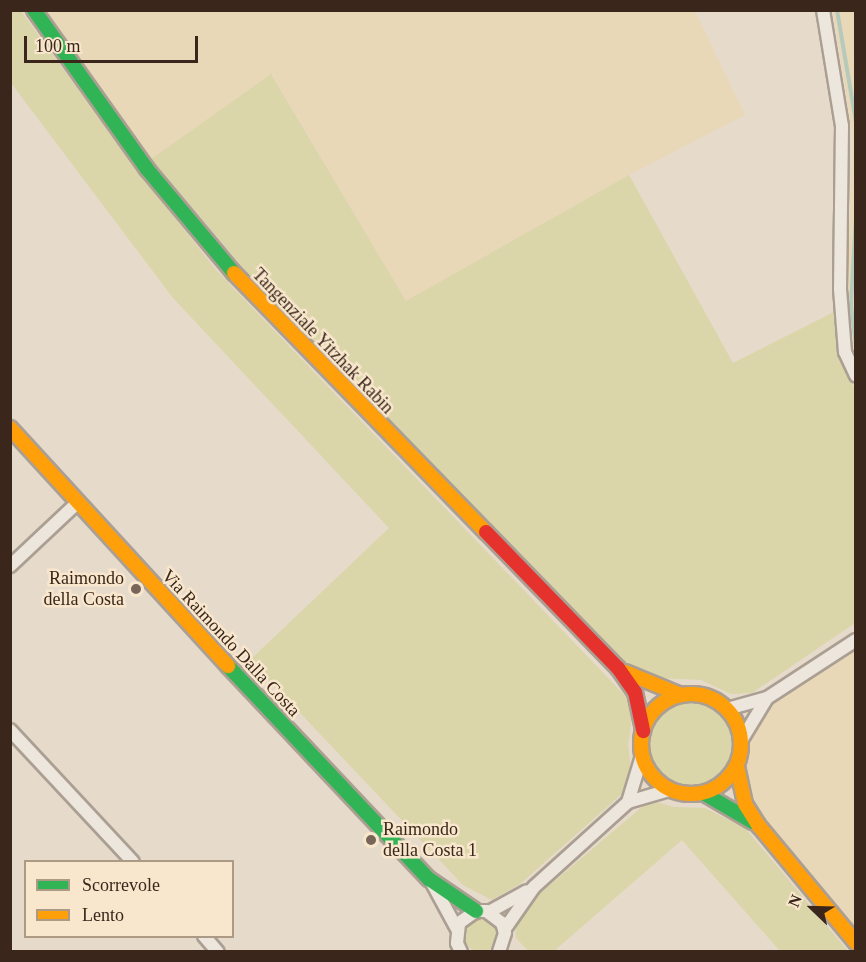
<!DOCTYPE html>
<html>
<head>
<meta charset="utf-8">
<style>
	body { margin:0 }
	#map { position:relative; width:866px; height:962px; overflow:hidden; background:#e6daca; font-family:Georgia,serif }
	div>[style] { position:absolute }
	.farmland>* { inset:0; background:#e8d8b8 }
	.green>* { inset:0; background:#dbd5aa }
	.round { border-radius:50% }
	.stream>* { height:4px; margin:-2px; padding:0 2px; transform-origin:2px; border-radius:2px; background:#b6cabb }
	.roads { filter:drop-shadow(2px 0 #ab9f93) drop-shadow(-2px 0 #ab9f93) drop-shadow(0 2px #ab9f93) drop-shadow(0 -2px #ab9f93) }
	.street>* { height:12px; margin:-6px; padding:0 6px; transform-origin:6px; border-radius:6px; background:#ede6dc }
	.fast>* { height:14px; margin:-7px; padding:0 7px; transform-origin:7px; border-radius:7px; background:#30b455 }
	.slow>* { height:14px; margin:-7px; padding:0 7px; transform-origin:7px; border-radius:7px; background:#ff9f0a }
	.slow>.ring { margin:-7px; padding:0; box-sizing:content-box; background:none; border:14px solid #ff9f0a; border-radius:50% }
	.jam>* { height:14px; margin:-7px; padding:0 7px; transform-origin:7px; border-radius:7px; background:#e5322d }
	.dots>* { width:16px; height:16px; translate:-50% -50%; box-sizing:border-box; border:3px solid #f9e7cd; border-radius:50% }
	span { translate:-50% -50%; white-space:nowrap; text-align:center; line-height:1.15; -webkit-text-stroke:5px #f9e7cd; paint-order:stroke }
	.street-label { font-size:18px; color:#3a261a }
	.poi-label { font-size:18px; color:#3a261a }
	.right { translate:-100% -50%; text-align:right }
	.left { translate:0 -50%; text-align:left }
	.frame { position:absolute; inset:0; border:12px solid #3a261a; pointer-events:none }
	.legend { position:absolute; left:24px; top:860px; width:210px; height:78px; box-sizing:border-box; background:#f9e7cd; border:2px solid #ad9a85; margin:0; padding:8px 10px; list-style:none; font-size:18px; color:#3a261a }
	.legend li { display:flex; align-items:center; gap:12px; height:30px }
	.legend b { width:30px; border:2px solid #ad9a85 }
	.north { position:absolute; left:782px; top:878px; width:60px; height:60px; -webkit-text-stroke:4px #f9e7cd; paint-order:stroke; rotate:293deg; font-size:16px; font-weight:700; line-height:24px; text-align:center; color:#3a261a }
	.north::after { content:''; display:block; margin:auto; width:21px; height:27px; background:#3a261a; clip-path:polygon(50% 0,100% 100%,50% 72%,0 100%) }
	.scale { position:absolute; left:24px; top:36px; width:174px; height:27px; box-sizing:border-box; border:3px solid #3a261a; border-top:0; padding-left:8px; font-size:18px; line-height:21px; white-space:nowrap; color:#3a261a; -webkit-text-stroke:4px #f9e7cd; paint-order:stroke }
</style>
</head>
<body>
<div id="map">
	<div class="farmland">
		<i style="clip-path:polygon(46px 11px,695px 11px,745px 115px,629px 175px,406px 302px,272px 75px,151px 159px)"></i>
		<i style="clip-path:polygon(833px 11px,855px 11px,855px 363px,846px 308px,853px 138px)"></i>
		<i style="clip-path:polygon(855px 647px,855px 927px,754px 806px,743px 775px,752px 735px,771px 703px)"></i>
	</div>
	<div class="green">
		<i style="clip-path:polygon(10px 11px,21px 11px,137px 170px,217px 271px,634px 705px,628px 745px,632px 779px,623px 793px,520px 884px,492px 900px,463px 885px,250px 660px,389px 528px,173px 298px,11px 83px)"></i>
		<i style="clip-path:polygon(271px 74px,406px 301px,629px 175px,733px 363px,836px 311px,849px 378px,855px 389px,855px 623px,752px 693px,731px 694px,701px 680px,656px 678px,622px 662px,262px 290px,151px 159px)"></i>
		<i class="round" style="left:650px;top:702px;width:84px;height:84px"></i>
		<i style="clip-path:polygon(650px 800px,674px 807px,705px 808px,745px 828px,848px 951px,780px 951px,682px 840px,554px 951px,528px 951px,516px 938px,515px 922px,531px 901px)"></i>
		<i class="round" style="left:464px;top:918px;width:34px;height:34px"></i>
	</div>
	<div class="stream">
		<i style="left:837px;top:10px;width:114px;rotate:80.4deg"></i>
		<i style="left:856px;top:217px;width:88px;rotate:93.3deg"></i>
		<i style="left:851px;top:305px;width:38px;rotate:83deg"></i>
	</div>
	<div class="roads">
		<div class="street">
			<i style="left:823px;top:10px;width:118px;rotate:80.7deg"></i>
			<i style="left:842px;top:126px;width:163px;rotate:90.7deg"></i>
			<i style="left:840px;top:289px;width:63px;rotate:85.5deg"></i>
			<i style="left:845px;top:352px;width:26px;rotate:65deg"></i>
			<i style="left:10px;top:566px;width:91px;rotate:-43.2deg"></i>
			<i style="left:727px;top:709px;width:41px;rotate:-15.4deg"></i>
			<i style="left:767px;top:698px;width:106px;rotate:-33.1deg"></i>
			<i style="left:10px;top:730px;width:180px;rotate:47deg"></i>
			<i style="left:741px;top:741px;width:50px;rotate:-58.8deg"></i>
			<i style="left:628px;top:802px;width:48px;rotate:-73.1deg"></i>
			<i style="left:432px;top:883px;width:52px;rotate:61.5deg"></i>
			<i style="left:489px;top:912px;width:43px;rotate:-28.9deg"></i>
			<i style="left:504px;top:930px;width:52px;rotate:-55.1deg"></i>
			<i style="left:534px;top:887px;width:127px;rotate:-42.1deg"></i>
			<i style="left:628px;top:802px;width:43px;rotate:-16.3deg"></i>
			<i style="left:204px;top:936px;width:21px;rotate:49deg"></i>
			<i style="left:461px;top:952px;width:10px;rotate:-114deg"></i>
			<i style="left:457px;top:943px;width:20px;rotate:-84deg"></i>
			<i style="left:459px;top:923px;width:21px;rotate:-35deg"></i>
			<i style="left:476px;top:911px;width:10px"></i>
			<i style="left:486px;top:911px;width:20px;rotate:37deg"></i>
			<i style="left:502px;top:923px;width:10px;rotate:73deg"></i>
			<i style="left:505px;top:933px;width:20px;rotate:108deg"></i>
		</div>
		<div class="fast">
			<i style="left:34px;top:10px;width:195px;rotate:54.6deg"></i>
			<i style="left:147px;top:169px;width:136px;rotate:50.1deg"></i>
			<i style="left:228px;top:666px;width:293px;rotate:46.7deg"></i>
			<i style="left:429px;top:879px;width:57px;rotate:34.2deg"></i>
			<i style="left:703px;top:793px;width:58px;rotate:30.1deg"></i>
		</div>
		<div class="slow">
			<i style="left:234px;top:273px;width:361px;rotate:45.8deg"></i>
			<i style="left:10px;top:428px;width:323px;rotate:47.5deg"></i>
			<i style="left:625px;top:672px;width:61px;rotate:22.3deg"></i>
			<i class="ring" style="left:641px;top:694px;width:86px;height:86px"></i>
			<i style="left:737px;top:766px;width:39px;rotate:78deg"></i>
			<i style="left:745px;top:804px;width:26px;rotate:58deg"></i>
			<i style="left:759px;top:826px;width:152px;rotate:50.3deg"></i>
		</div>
		<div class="jam">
			<i style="left:486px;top:532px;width:190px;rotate:45.9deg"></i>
			<i style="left:618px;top:668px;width:29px;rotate:55deg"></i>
			<i style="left:635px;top:692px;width:40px;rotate:78deg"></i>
		</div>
	</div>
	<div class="dots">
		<i style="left:136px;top:589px;background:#766558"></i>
		<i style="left:371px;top:840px;background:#766558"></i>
	</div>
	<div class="street-label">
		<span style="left:323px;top:341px;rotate:46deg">Tangenziale Yitzhak Rabin</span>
		<span style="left:231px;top:643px;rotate:47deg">Via Raimondo Dalla Costa</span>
	</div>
	<div class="poi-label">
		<span class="right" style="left:124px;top:589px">Raimondo<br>della Costa</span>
		<span class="left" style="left:383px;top:840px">Raimondo<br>della Costa 1</span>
	</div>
	<div class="frame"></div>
	<ul class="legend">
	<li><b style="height:8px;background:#30b455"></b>Scorrevole</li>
	<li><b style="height:8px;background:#ff9f0a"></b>Lento</li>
	</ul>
	<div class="north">N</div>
	<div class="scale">100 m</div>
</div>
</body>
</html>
